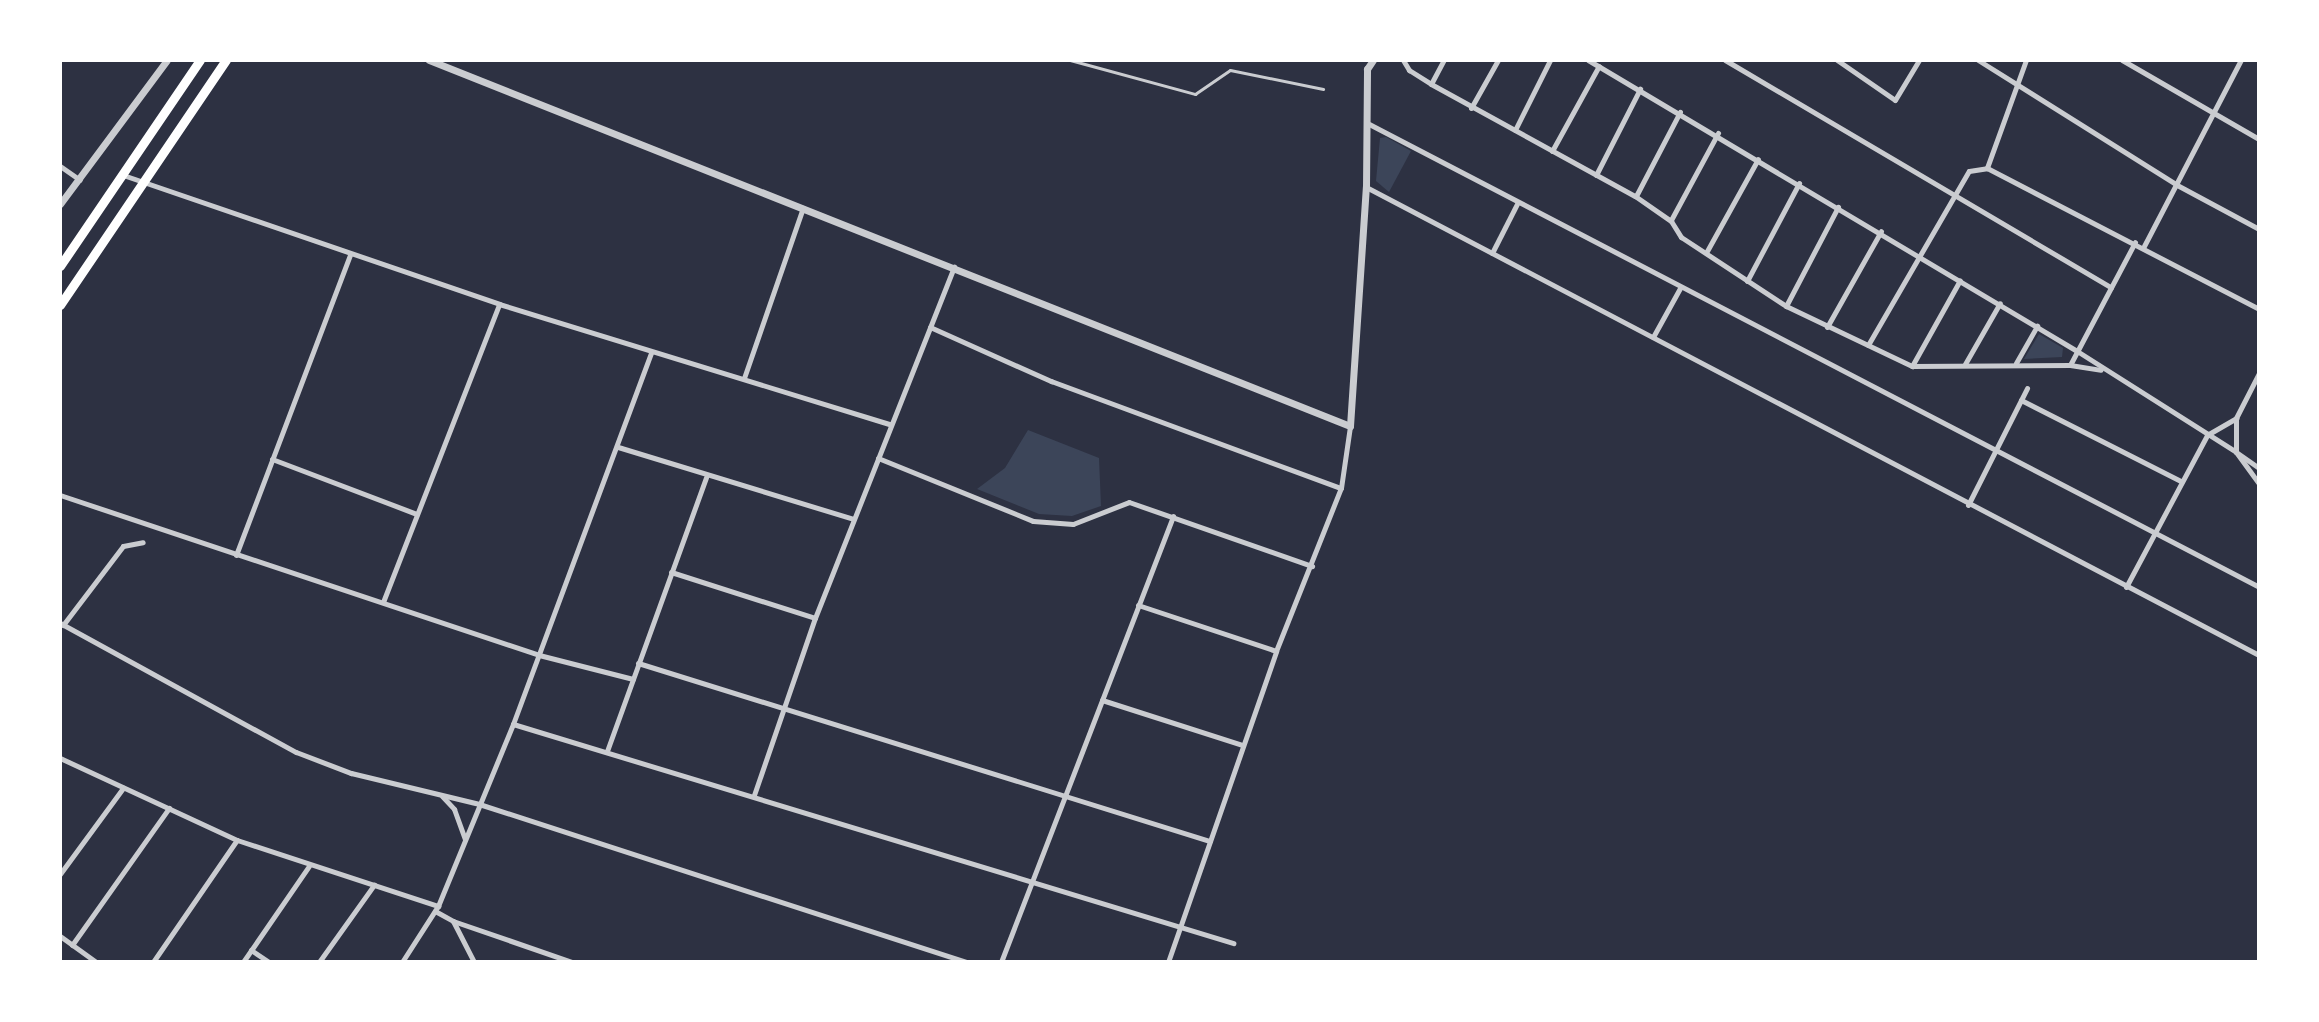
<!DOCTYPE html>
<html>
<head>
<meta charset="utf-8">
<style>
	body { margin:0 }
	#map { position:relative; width:2319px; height:1022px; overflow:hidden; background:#2d3142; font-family:"Asap Condensed",sans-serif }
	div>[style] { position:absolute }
	.green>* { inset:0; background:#3c4559 }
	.service>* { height:3px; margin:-1.5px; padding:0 1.5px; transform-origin:1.5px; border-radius:1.5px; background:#caccd0 }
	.minor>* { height:5px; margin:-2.5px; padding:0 2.5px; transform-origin:2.5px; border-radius:2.5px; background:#caccd0 }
	.tertiary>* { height:7px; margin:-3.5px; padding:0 3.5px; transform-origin:3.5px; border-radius:3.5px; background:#caccd0 }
	.trunk>* { height:9px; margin:-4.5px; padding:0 4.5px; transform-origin:4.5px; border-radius:4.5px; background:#fff }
	span { translate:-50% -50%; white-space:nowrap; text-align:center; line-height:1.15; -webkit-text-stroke:7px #fff; paint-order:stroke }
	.frame { position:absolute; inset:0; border:62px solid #fff; pointer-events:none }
</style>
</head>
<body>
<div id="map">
	<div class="green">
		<i style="clip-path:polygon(1386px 137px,1411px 151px,1389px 192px,1376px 181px,1380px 138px)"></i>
		<i style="clip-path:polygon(2039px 334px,2063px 348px,2062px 357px,2024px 359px)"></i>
		<i style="clip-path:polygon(1028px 430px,1099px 458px,1101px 506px,1072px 516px,1039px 514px,977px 489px,1005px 468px)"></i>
	</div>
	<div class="service">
		<i style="left:1070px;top:60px;width:130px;rotate:15.2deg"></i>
		<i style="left:1195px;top:94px;width:42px;rotate:-34.4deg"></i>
		<i style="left:1230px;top:70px;width:95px;rotate:11.5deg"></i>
	</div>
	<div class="minor">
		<i style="left:1403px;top:60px;width:12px;rotate:59deg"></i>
		<i style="left:1409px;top:70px;width:26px;rotate:32deg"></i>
		<i style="left:1431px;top:84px;width:233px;rotate:28.8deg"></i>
		<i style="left:1635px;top:196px;width:44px;rotate:34.8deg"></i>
		<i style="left:1671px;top:221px;width:19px;rotate:58deg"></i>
		<i style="left:1681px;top:237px;width:126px;rotate:33.3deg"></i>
		<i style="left:1786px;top:306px;width:140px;rotate:25.5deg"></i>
		<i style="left:1912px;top:366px;width:158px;rotate:-0.4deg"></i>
		<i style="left:2070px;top:365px;width:139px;rotate:-62.1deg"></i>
		<i style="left:1588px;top:60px;width:569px;rotate:30.76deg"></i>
		<i style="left:2077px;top:351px;width:188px;rotate:32.4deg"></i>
		<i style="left:2236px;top:452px;width:39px;rotate:54deg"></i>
		<i style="left:1725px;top:60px;width:448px;rotate:30.5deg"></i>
		<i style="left:1837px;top:60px;width:70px;rotate:34.6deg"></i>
		<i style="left:1895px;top:100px;width:47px;rotate:-59deg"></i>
		<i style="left:1978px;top:60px;width:235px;rotate:32.1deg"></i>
		<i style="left:2177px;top:185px;width:93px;rotate:28.2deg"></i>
		<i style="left:2026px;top:60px;width:115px;rotate:109.9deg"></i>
		<i style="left:1987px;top:168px;width:306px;rotate:27.4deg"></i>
		<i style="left:2122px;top:60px;width:158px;rotate:30deg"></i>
		<i style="left:1431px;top:84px;width:27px;rotate:-62deg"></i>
		<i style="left:1471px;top:108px;width:55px;rotate:-60.6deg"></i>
		<i style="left:1369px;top:124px;width:1003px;rotate:27.48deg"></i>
		<i style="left:1515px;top:130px;width:78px;rotate:-63.4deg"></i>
		<i style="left:1552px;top:151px;width:97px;rotate:-61.1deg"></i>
		<i style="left:60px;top:166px;width:24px;rotate:35deg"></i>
		<i style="left:123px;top:175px;width:398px;rotate:18.9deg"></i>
		<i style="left:499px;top:304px;width:409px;rotate:17.1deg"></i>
		<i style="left:1596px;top:175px;width:97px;rotate:-62.9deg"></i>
		<i style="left:1366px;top:187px;width:1008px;rotate:27.66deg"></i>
		<i style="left:1636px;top:196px;width:95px;rotate:-62.4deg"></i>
		<i style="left:1671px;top:220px;width:99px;rotate:-61.6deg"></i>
		<i style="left:2144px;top:246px;width:210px;rotate:-62.5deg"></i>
		<i style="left:1707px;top:251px;width:105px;rotate:-61deg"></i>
		<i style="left:1492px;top:253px;width:57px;rotate:-63deg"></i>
		<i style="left:1747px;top:281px;width:111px;rotate:-62deg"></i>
		<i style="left:1786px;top:306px;width:112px;rotate:-62.3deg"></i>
		<i style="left:930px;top:327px;width:133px;rotate:24.1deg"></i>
		<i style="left:1051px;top:381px;width:309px;rotate:20.3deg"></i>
		<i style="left:1827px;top:327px;width:110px;rotate:-60.6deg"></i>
		<i style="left:1653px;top:337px;width:56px;rotate:-61.1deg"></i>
		<i style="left:1868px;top:345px;width:201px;rotate:-59.9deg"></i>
		<i style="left:1969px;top:171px;width:18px;rotate:-9deg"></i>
		<i style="left:2016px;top:363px;width:43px;rotate:-60.4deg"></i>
		<i style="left:1965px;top:364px;width:70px;rotate:-60.2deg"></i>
		<i style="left:2070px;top:365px;width:31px;rotate:9deg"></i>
		<i style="left:1912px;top:366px;width:98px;rotate:-60.8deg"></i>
		<i style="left:744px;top:378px;width:180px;rotate:-70.9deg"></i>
		<i style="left:2021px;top:400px;width:179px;rotate:26.9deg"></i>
		<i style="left:2236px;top:419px;width:33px;rotate:90deg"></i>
		<i style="left:2236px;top:452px;width:28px;rotate:35deg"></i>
		<i style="left:618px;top:447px;width:246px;rotate:17deg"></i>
		<i style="left:878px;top:458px;width:167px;rotate:22.1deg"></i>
		<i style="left:1033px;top:521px;width:40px;rotate:4.3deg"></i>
		<i style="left:1073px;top:524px;width:60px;rotate:-21.4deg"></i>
		<i style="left:1129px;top:502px;width:194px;rotate:19.3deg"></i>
		<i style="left:272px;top:459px;width:155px;rotate:20.8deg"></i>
		<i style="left:60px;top:495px;width:505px;rotate:18.47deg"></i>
		<i style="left:539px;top:655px;width:97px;rotate:14.3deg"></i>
		<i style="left:1968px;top:505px;width:131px;rotate:-63.2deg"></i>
		<i style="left:236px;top:555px;width:321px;rotate:-69.2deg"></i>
		<i style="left:671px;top:572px;width:151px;rotate:17.7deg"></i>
		<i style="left:2126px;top:587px;width:172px;rotate:-61.9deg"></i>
		<i style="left:2207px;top:435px;width:34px;rotate:-30deg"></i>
		<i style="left:2236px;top:418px;width:51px;rotate:-62.9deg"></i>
		<i style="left:383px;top:602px;width:319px;rotate:-68.7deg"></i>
		<i style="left:1138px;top:605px;width:145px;rotate:18.4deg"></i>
		<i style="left:60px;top:623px;width:269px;rotate:28.7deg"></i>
		<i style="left:296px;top:752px;width:59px;rotate:20.9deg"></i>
		<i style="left:351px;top:773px;width:132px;rotate:13.6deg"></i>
		<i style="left:479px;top:804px;width:512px;rotate:17.97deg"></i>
		<i style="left:63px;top:625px;width:99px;rotate:-52.8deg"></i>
		<i style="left:123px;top:546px;width:20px;rotate:-11deg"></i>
		<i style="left:638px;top:663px;width:599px;rotate:17.29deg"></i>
		<i style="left:1102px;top:700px;width:147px;rotate:17.8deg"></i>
		<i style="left:513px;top:724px;width:753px;rotate:16.92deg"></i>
		<i style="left:607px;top:751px;width:291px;rotate:-70.1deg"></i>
		<i style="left:60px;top:758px;width:195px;rotate:24.9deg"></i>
		<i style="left:237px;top:840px;width:212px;rotate:18.2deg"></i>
		<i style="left:754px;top:795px;width:187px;rotate:-71deg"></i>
		<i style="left:815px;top:618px;width:378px;rotate:-68.4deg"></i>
		<i style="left:442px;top:796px;width:18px;rotate:47deg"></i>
		<i style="left:454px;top:809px;width:32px;rotate:70deg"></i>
		<i style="left:60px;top:874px;width:107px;rotate:-53.8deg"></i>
		<i style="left:435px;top:911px;width:21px;rotate:29deg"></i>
		<i style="left:453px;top:921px;width:46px;rotate:62.9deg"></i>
		<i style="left:453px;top:921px;width:126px;rotate:19deg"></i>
		<i style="left:60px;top:936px;width:44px;rotate:35.8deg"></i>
		<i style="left:72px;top:945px;width:168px;rotate:-54.7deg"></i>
		<i style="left:251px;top:950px;width:22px;rotate:34deg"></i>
		<i style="left:153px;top:962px;width:148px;rotate:-55.5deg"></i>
		<i style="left:243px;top:962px;width:116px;rotate:-55.5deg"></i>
		<i style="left:319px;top:962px;width:95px;rotate:-54.5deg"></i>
		<i style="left:402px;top:962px;width:67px;rotate:-57.3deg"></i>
		<i style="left:438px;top:906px;width:197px;rotate:-67.6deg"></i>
		<i style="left:513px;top:724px;width:397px;rotate:-69.6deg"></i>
		<i style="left:1001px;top:962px;width:478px;rotate:-68.9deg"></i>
		<i style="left:1168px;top:962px;width:329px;rotate:-70.8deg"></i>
		<i style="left:1276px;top:651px;width:175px;rotate:-68.3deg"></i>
		<i style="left:1341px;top:488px;width:63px;rotate:-81.7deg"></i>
	</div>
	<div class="tertiary">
		<i style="left:429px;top:60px;width:991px;rotate:21.67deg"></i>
		<i style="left:1350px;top:426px;width:240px;rotate:-86.2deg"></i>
		<i style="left:1366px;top:187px;width:118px;rotate:-89.5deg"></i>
		<i style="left:1367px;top:69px;width:11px;rotate:-56deg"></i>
		<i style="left:60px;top:204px;width:179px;rotate:-53.4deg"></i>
	</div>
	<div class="trunk">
		<i style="left:60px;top:266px;width:249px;rotate:-55.8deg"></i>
		<i style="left:60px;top:305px;width:296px;rotate:-55.9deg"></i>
	</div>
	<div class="frame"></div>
</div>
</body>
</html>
